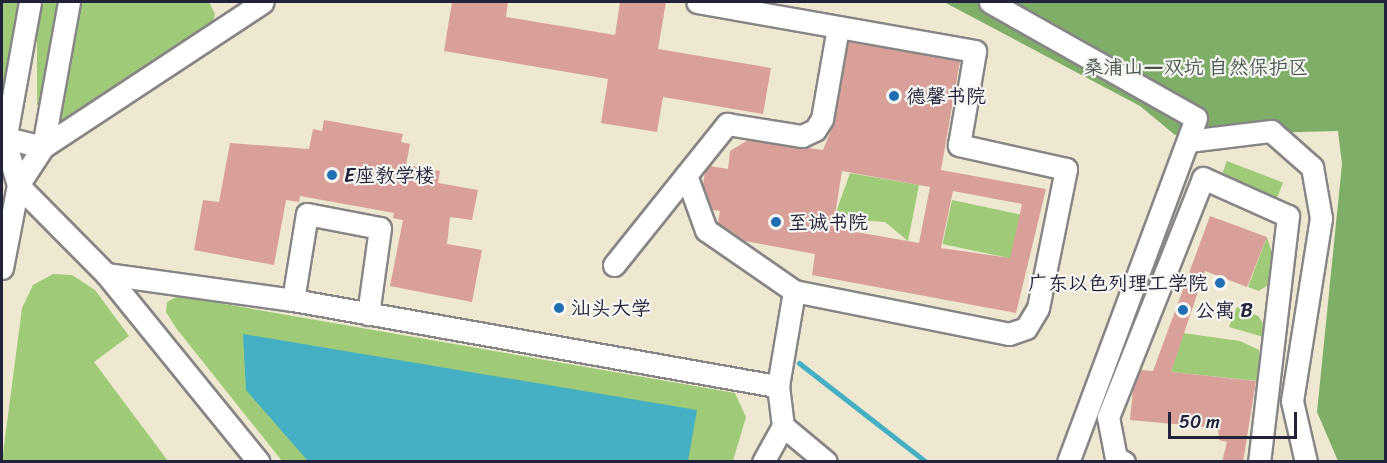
<!DOCTYPE html>
<html>
<head>
<meta charset="utf-8">
<style>
	body { margin:0 }
	#map { position:relative; width:1387px; height:463px; overflow:hidden; background:#eee8d1; font-family:Sriracha,"LXGW WenKai TC",sans-serif }
	div>[style] { position:absolute }
	.green>* { inset:0; background:#9fca77; transform-origin:0 0 }
	.forest>* { inset:0; background:#7fae68 }
	.water>* { inset:0; background:#45b0c3 }
	.stream>* { height:5px; margin:-2.5px; padding:0 2.5px; transform-origin:2.5px; border-radius:2.5px; background:#45b0c3 }
	.building>* { inset:0; background:#d8a098 }
	.roads { filter:drop-shadow(2px 0 #888586) drop-shadow(-2px 0 #888586) drop-shadow(0 2px #888586) drop-shadow(0 -2px #888586) }
	.minor>* { height:21px; margin:-10.5px; padding:0 10.5px; transform-origin:10.5px; border-radius:10.5px; background:#fff }
	.dots>* { width:16px; height:16px; translate:-50% -50%; box-sizing:border-box; border:3px solid #f6f6f2; border-radius:50% }
	span { translate:-50% -50%; white-space:nowrap; text-align:center; line-height:1.15; -webkit-text-stroke:4.5px #f6f6f2; paint-order:stroke }
	.park-label { font-size:20px; color:#48544d }
	.poi-label { font-size:20px; color:#22223b }
	.left { translate:0 -50%; text-align:left }
	.right { translate:-100% -50%; text-align:right }
	.frame { position:absolute; inset:0; border:3px solid #22223b; pointer-events:none }
	.scale { position:absolute; left:1168px; top:412px; width:129px; height:27px; box-sizing:border-box; border:3px solid #22223b; border-top:0; padding-left:8px; font-size:18px; line-height:21px; white-space:nowrap; color:#22223b; -webkit-text-stroke:4px #f6f6f2; paint-order:stroke }
</style>
</head>
<body>
<div id="map">
	<div class="green">
		<i style="clip-path:polygon(2px 2px,18px 2px,2px 106px)"></i>
		<i style="left:37px;top:2px;width:22px;height:103px"></i>
		<i style="clip-path:polygon(76px 2px,209px 2px,215px 14px,212px 25px,59px 124px,56px 115px)"></i>
		<i style="left:1227px;top:161px;width:60px;height:26px;rotate:21deg"></i>
		<i style="clip-path:polygon(850px 173px,919px 185px,908px 241px,885px 222px,834px 218px)"></i>
		<i style="left:952px;top:200px;width:70px;height:45px;rotate:12deg"></i>
		<i style="clip-path:polygon(1267px 237px,1278px 271px,1277px 279px,1259px 291px,1248px 287px)"></i>
		<i style="clip-path:polygon(53px 274px,72px 275px,95px 290px,129px 336px,94px 362px,168px 461px,2px 461px,22px 308px,33px 285px)"></i>
		<i style="clip-path:polygon(178px 296px,735px 393px,746px 417px,733px 461px,282px 461px,176px 328px,166px 312px,167px 302px)"></i>
		<i style="clip-path:polygon(1237px 307px,1258px 316px,1268px 330px,1267px 338px,1229px 327px)"></i>
		<i style="clip-path:polygon(1183px 333px,1240px 341px,1259px 350px,1259px 381px,1171px 372px)"></i>
	</div>
	<div class="forest">
		<i style="clip-path:polygon(944px 2px,1385px 2px,1385px 461px,1338px 461px,1317px 412px,1342px 164px,1338px 131px,1175px 135px,1140px 106px)"></i>
	</div>
	<div class="water">
		<i style="clip-path:polygon(243px 334px,697px 410px,688px 461px,308px 461px,246px 390px)"></i>
	</div>
	<div class="stream">
		<i style="left:799px;top:363px;width:161px;rotate:37.9deg"></i>
	</div>
	<div class="building">
		<i style="clip-path:polygon(452px 2px,508px 2px,506px 17px,615px 35px,620px 2px,666px 2px,658px 49px,771px 68px,763px 114px,663px 97px,657px 132px,601px 123px,608px 79px,444px 51px)"></i>
		<i style="clip-path:polygon(evenodd,848px 42px,960px 61px,941px 170px,1046px 189px,1016px 313px,812px 275px,815px 254px,745px 241px,718px 223px,720px 211px,712px 210px,703px 184px,705px 172px,710px 166px,728px 169px,730px 151px,748px 140px,823px 150px,835px 121px,848px 42px,842px 171px,930px 187px,919px 243px,833px 228px,842px 171px,848px 42px,953px 191px,1022px 204px,1010px 258px,941px 248px,953px 191px)"></i>
		<i style="clip-path:polygon(324px 120px,403px 134px,401px 142px,410px 144px,406px 165px,440px 171px,438px 183px,478px 190px,472px 220px,450px 217px,447px 244px,482px 250px,472px 302px,390px 286px,403px 220px,393px 218px,394px 213px,300px 196px,299px 202px,286px 200px,274px 265px,194px 250px,203px 200px,219px 202px,230px 143px,309px 149px,313px 129px,322px 131px)"></i>
		<i style="clip-path:polygon(1210px 216px,1267px 237px,1247px 287px,1205px 271px,1171px 372px,1256px 381px,1243px 462px,1222px 462px,1227px 442px,1219px 440px,1218px 428px,1130px 420px,1133px 389px,1141px 370px,1153px 371px)"></i>
	</div>
	<div class="roads">
		<div class="minor">
			<i style="left:69px;top:2px;width:147px;rotate:100.2deg"></i>
			<i style="left:43px;top:147px;width:45px;rotate:123.3deg"></i>
			<i style="left:18px;top:185px;width:125px;rotate:45.3deg"></i>
			<i style="left:106px;top:274px;width:242px;rotate:50.9deg"></i>
			<i style="left:990px;top:2px;width:236px;rotate:29.4deg"></i>
			<i style="left:1196px;top:118px;width:367px;rotate:110.4deg"></i>
			<i style="left:2px;top:137px;width:42px;rotate:13.7deg"></i>
			<i style="left:43px;top:147px;width:263px;rotate:-33.4deg"></i>
			<i style="left:1188px;top:141px;width:84px;rotate:-6.9deg"></i>
			<i style="left:1271px;top:131px;width:55px;rotate:41.3deg"></i>
			<i style="left:1312px;top:167px;width:52px;rotate:80deg"></i>
			<i style="left:1321px;top:218px;width:185px;rotate:99deg"></i>
			<i style="left:1292px;top:401px;width:63px;rotate:77.1deg"></i>
			<i style="left:686px;top:175px;width:59px;rotate:70deg"></i>
			<i style="left:706px;top:230px;width:107px;rotate:34.7deg"></i>
			<i style="left:794px;top:291px;width:219px;rotate:11.3deg"></i>
			<i style="left:1009px;top:334px;width:18px;rotate:-19deg"></i>
			<i style="left:1026px;top:328px;width:23px;rotate:-59deg"></i>
			<i style="left:1038px;top:308px;width:142px;rotate:-78.6deg"></i>
			<i style="left:1066px;top:169px;width:110px;rotate:-167.4deg"></i>
			<i style="left:959px;top:145px;width:95px;rotate:-80.3deg"></i>
			<i style="left:975px;top:51px;width:282px;rotate:-170deg"></i>
			<i style="left:614px;top:265px;width:181px;rotate:-51.3deg"></i>
			<i style="left:727px;top:124px;width:76px;rotate:9.1deg"></i>
			<i style="left:802px;top:136px;width:14px;rotate:-25deg"></i>
			<i style="left:815px;top:130px;width:13px;rotate:-58deg"></i>
			<i style="left:822px;top:119px;width:93px;rotate:-80.1deg"></i>
			<i style="left:2px;top:268px;width:85px;rotate:-79.1deg"></i>
			<i style="left:18px;top:185px;width:46px;rotate:-106.5deg"></i>
			<i style="left:5px;top:141px;width:141px;rotate:-79.8deg"></i>
			<i style="left:106px;top:274px;width:189px;rotate:7.9deg"></i>
			<i style="left:293px;top:300px;width:493px;rotate:10.1deg"></i>
			<i style="left:778px;top:386px;width:40px;rotate:82.9deg"></i>
			<i style="left:783px;top:426px;width:56px;rotate:39.9deg"></i>
			<i style="left:293px;top:300px;width:87px;rotate:-80.8deg"></i>
			<i style="left:307px;top:214px;width:74px;rotate:10.9deg"></i>
			<i style="left:380px;top:228px;width:87px;rotate:97.9deg"></i>
			<i style="left:778px;top:386px;width:96px;rotate:-80.4deg"></i>
			<i style="left:763px;top:462px;width:41px;rotate:-60.9deg"></i>
			<i style="left:1124px;top:462px;width:9px;rotate:-153deg"></i>
			<i style="left:1116px;top:458px;width:42px;rotate:-101deg"></i>
			<i style="left:1108px;top:417px;width:257px;rotate:-68.3deg"></i>
			<i style="left:1203px;top:178px;width:93px;rotate:24.1deg"></i>
			<i style="left:1288px;top:216px;width:248px;rotate:96.7deg"></i>
		</div>
	</div>
	<div class="dots">
		<i style="left:894px;top:96px;background:#1f6fb2"></i>
		<i style="left:332px;top:175px;background:#1f6fb2"></i>
		<i style="left:776px;top:222px;background:#1f6fb2"></i>
		<i style="left:1220px;top:283px;background:#1f6fb2"></i>
		<i style="left:559px;top:308px;background:#1f6fb2"></i>
		<i style="left:1183px;top:310px;background:#1f6fb2"></i>
	</div>
	<div class="park-label">
		<span style="left:1196px;top:67px">桑浦山—双坑 自然保护区</span>
	</div>
	<div class="poi-label">
		<span class="left" style="left:906px;top:96px">德馨书院</span>
		<span class="left" style="left:344px;top:175px">E座教学楼</span>
		<span class="left" style="left:788px;top:222px">至诚书院</span>
		<span class="right" style="left:1208px;top:283px">广东以色列理工学院</span>
		<span class="left" style="left:571px;top:308px">汕头大学</span>
		<span class="left" style="left:1195px;top:310px">公寓 B</span>
	</div>
	<div class="frame"></div>
	<div class="scale">50 m</div>
</div>
</body>
</html>
